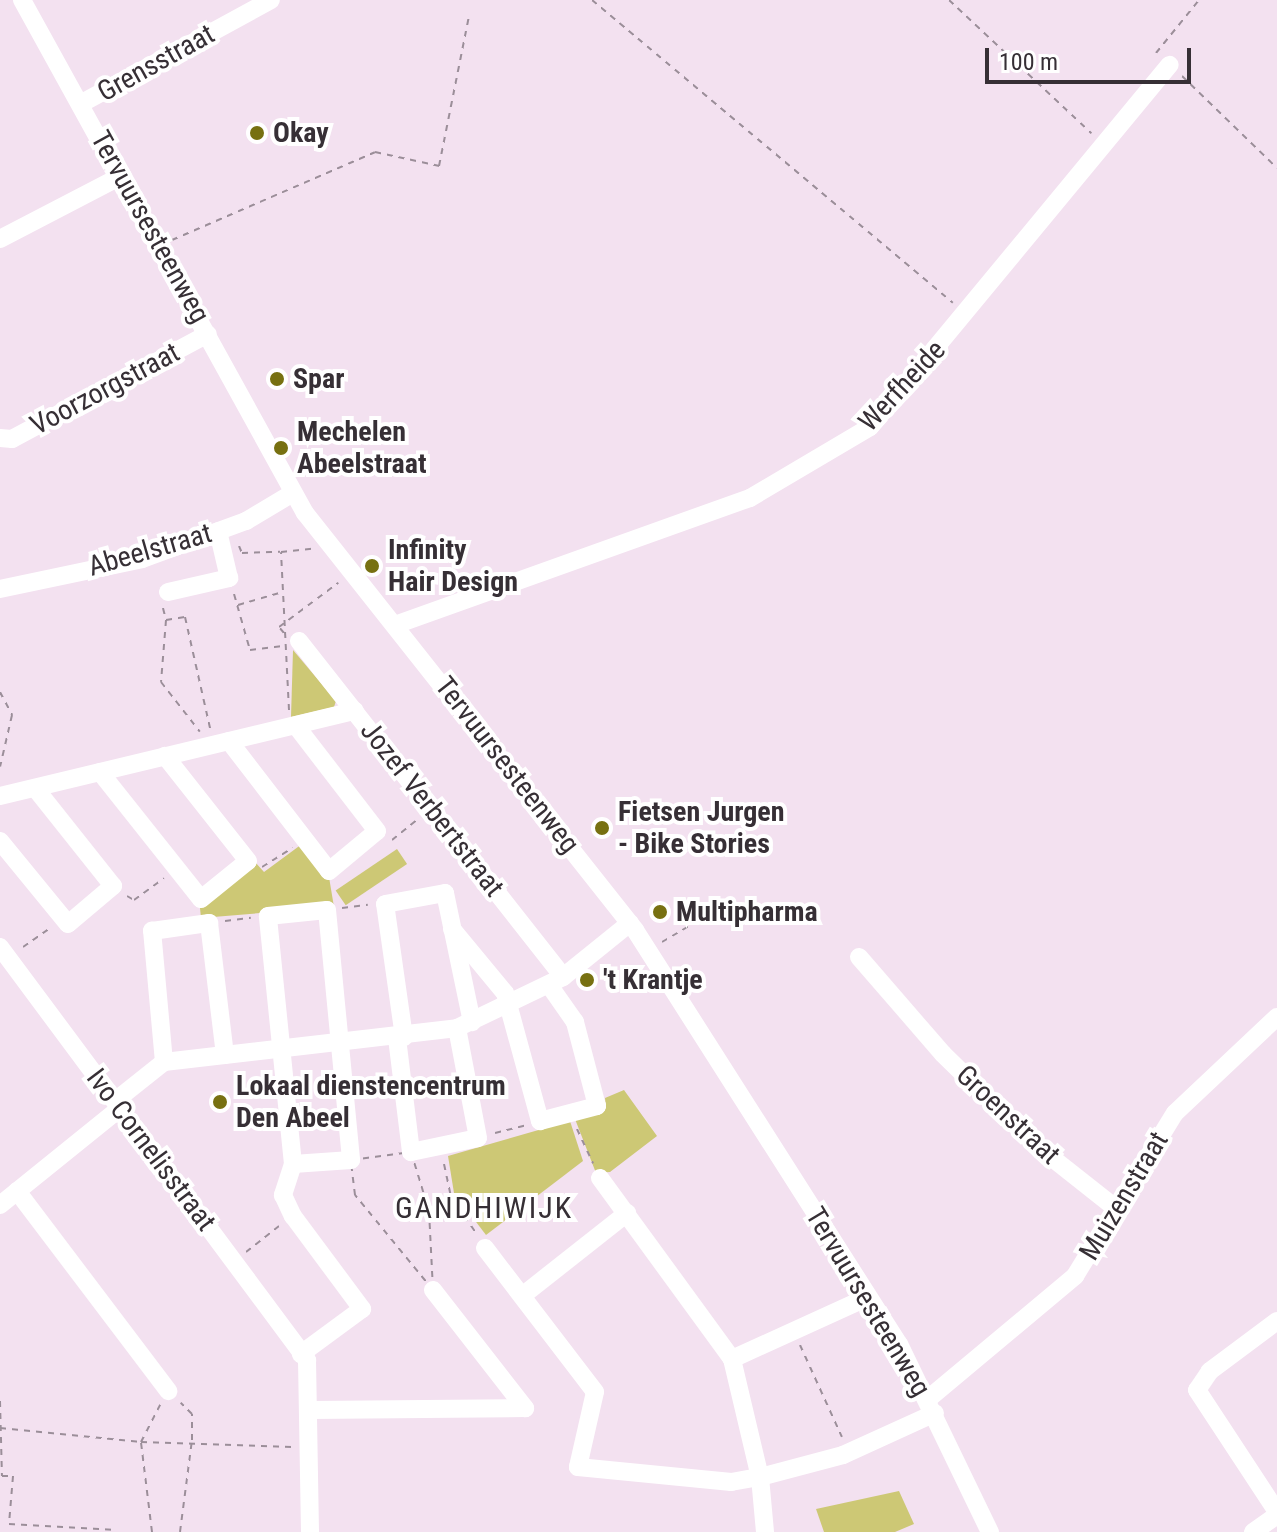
<!DOCTYPE html>
<html>
<head>
<meta charset="utf-8">
<style>
	body { margin:0 }
	#map { position:relative; width:1277px; height:1532px; overflow:hidden; background:#f3e1f0; font-family:"Roboto Condensed",sans-serif }
	div>[style] { position:absolute }
	.green>* { inset:0; background:#cdc875; transform-origin:0 0 }
	.path>* { height:2px; margin-top:-1px; transform-origin:0; background:repeating-linear-gradient(90deg,#9b8e99 0 6px,transparent 0 12px) }
	.minor>* { height:18px; margin:-9px; padding:0 9px; transform-origin:9px; border-radius:9px; background:#fff }
	.dots>* { width:22px; height:22px; translate:-50% -50%; box-sizing:border-box; border:4px solid #fff; border-radius:50% }
	span { translate:-50% -50%; white-space:nowrap; text-align:center; line-height:1.15; -webkit-text-stroke:8px #fff; paint-order:stroke }
	.street-label { font-size:28px; color:#362f35 }
	.poi-label { font-size:28px; color:#362f35; font-weight:700 }
	.left { translate:0 -50%; text-align:left }
	.neighbourhood-label { font-size:30px; color:#362f35; letter-spacing:2px }
	.scale { position:absolute; left:985px; top:48px; width:206px; height:36px; box-sizing:border-box; border:4px solid #362f35; border-top:0; padding-left:10px; font-size:24px; line-height:28px; white-space:nowrap; color:#362f35; -webkit-text-stroke:6px #fff; paint-order:stroke }
</style>
</head>
<body>
<div id="map">
	<div class="green">
		<i style="clip-path:polygon(293px 650px,336px 701px,334px 707px,291px 717px)"></i>
		<i style="clip-path:polygon(302px 844px,329px 877px,334px 907px,201px 918px,200px 908px,255px 862px,264px 872px)"></i>
		<i style="left:397px;top:849px;width:18px;height:74px;rotate:56deg"></i>
		<i style="clip-path:polygon(624px 1090px,657px 1136px,610px 1172px,596px 1173px,575px 1119px,606px 1108px,605px 1098px)"></i>
		<i style="clip-path:polygon(570px 1121px,583px 1161px,486px 1235px,454px 1193px,448px 1156px)"></i>
		<i style="clip-path:polygon(899px 1491px,914px 1524px,895px 1532px,824px 1532px,816px 1509px)"></i>
	</div>
	<div class="path">
		<i style="left:592px;top:0;width:471px;rotate:40deg"></i>
		<i style="left:949px;top:0;width:195px;rotate:43.1deg"></i>
		<i style="left:1156px;top:53px;width:68px;rotate:-50.9deg"></i>
		<i style="left:1182px;top:76px;width:132px;rotate:44.1deg"></i>
		<i style="left:172px;top:240px;width:221px;rotate:-23.4deg"></i>
		<i style="left:375px;top:152px;width:66px;rotate:12.3deg"></i>
		<i style="left:439px;top:166px;width:153px;rotate:-78.7deg"></i>
		<i style="left:239px;top:546px;width:8px;rotate:67deg"></i>
		<i style="left:242px;top:553px;width:38px;rotate:-2deg"></i>
		<i style="left:234px;top:594px;width:58px;rotate:74.1deg"></i>
		<i style="left:250px;top:650px;width:31px;rotate:-7deg"></i>
		<i style="left:238px;top:605px;width:43px;rotate:-16.3deg"></i>
		<i style="left:163px;top:608px;width:12px;rotate:76deg"></i>
		<i style="left:166px;top:620px;width:19px;rotate:-9deg"></i>
		<i style="left:185px;top:617px;width:114px;rotate:77.3deg"></i>
		<i style="left:166px;top:620px;width:62px;rotate:94.6deg"></i>
		<i style="left:161px;top:682px;width:63px;rotate:52deg"></i>
		<i style="left:284px;top:633px;width:8px;rotate:-130deg"></i>
		<i style="left:279px;top:627px;width:74px;rotate:-36.7deg"></i>
		<i style="left:0;top:692px;width:26px;rotate:62deg"></i>
		<i style="left:12px;top:715px;width:53px;rotate:103deg"></i>
		<i style="left:289px;top:710px;width:158px;rotate:-92.9deg"></i>
		<i style="left:281px;top:552px;width:31px;rotate:-6deg"></i>
		<i style="left:392px;top:840px;width:33px;rotate:-39deg"></i>
		<i style="left:262px;top:867px;width:36px;rotate:-32deg"></i>
		<i style="left:127px;top:896px;width:8px;rotate:30deg"></i>
		<i style="left:134px;top:900px;width:37px;rotate:-36deg"></i>
		<i style="left:342px;top:908px;width:26px;rotate:-7deg"></i>
		<i style="left:225px;top:921px;width:26px;rotate:-7deg"></i>
		<i style="left:662px;top:942px;width:82px;rotate:-30.6deg"></i>
		<i style="left:23px;top:947px;width:33px;rotate:-35deg"></i>
		<i style="left:577px;top:1129px;width:38px;rotate:65deg"></i>
		<i style="left:495px;top:1133px;width:30px;rotate:-14deg"></i>
		<i style="left:411px;top:1152px;width:62px;rotate:73deg"></i>
		<i style="left:429px;top:1211px;width:79px;rotate:87.1deg"></i>
		<i style="left:433px;top:1290px;width:123px;rotate:-129.4deg"></i>
		<i style="left:355px;top:1195px;width:35px;rotate:-97deg"></i>
		<i style="left:351px;top:1160px;width:61px;rotate:-7.6deg"></i>
		<i style="left:444px;top:1164px;width:33px;rotate:78deg"></i>
		<i style="left:451px;top:1196px;width:45px;rotate:56deg"></i>
		<i style="left:246px;top:1252px;width:42px;rotate:-38.2deg"></i>
		<i style="left:800px;top:1345px;width:101px;rotate:65.5deg"></i>
		<i style="left:0;top:1401px;width:75px;rotate:88.5deg"></i>
		<i style="left:2px;top:1476px;width:11px"></i>
		<i style="left:13px;top:1476px;width:48px;rotate:94.8deg"></i>
		<i style="left:9px;top:1524px;width:108px;rotate:3.2deg"></i>
		<i style="left:0;top:1428px;width:142px;rotate:5.7deg"></i>
		<i style="left:141px;top:1442px;width:42px;rotate:-62.8deg"></i>
		<i style="left:152px;top:1532px;width:91px;rotate:-97deg"></i>
		<i style="left:141px;top:1442px;width:151px;rotate:1.9deg"></i>
		<i style="left:180px;top:1532px;width:93px;rotate:-82.6deg"></i>
		<i style="left:192px;top:1440px;width:26px;rotate:-90deg"></i>
		<i style="left:192px;top:1414px;width:16px;rotate:-135deg"></i>
	</div>
	<div class="minor">
		<i style="left:22px;top:0;width:586px;rotate:61.12deg"></i>
		<i style="left:305px;top:513px;width:532px;rotate:51.64deg"></i>
		<i style="left:635px;top:930px;width:491px;rotate:57.5deg"></i>
		<i style="left:899px;top:1344px;width:209px;rotate:64.2deg"></i>
		<i style="left:82px;top:103px;width:215px;rotate:-28.6deg"></i>
		<i style="left:0;top:239px;width:136px;rotate:-27.5deg"></i>
		<i style="left:0;top:438px;width:12px;rotate:5deg"></i>
		<i style="left:12px;top:439px;width:222px;rotate:-28.2deg"></i>
		<i style="left:0;top:589px;width:145px;rotate:-11.9deg"></i>
		<i style="left:142px;top:559px;width:111px;rotate:-20.1deg"></i>
		<i style="left:246px;top:521px;width:55px;rotate:-30.8deg"></i>
		<i style="left:168px;top:592px;width:63px;rotate:-12.9deg"></i>
		<i style="left:229px;top:578px;width:48px;rotate:-103.2deg"></i>
		<i style="left:395px;top:625px;width:377px;rotate:-19.7deg"></i>
		<i style="left:750px;top:498px;width:139px;rotate:-30.6deg"></i>
		<i style="left:870px;top:427px;width:470px;rotate:-50.4deg"></i>
		<i style="left:299px;top:641px;width:427px;rotate:51.8deg"></i>
		<i style="left:229px;top:741px;width:164px;rotate:52.4deg"></i>
		<i style="left:329px;top:871px;width:62px;rotate:-39.8deg"></i>
		<i style="left:377px;top:831px;width:133px;rotate:-127.6deg"></i>
		<i style="left:100px;top:772px;width:162px;rotate:51.5deg"></i>
		<i style="left:201px;top:899px;width:60px;rotate:-39deg"></i>
		<i style="left:248px;top:861px;width:134px;rotate:-128.3deg"></i>
		<i style="left:0;top:796px;width:365px;rotate:-13.5deg"></i>
		<i style="left:0;top:841px;width:107px;rotate:50.7deg"></i>
		<i style="left:68px;top:924px;width:59px;rotate:-40.2deg"></i>
		<i style="left:113px;top:886px;width:125px;rotate:-128.5deg"></i>
		<i style="left:327px;top:910px;width:251px;rotate:84.5deg"></i>
		<i style="left:351px;top:1160px;width:58px;rotate:176.1deg"></i>
		<i style="left:293px;top:1164px;width:249px;rotate:-95.8deg"></i>
		<i style="left:268px;top:916px;width:59px;rotate:-5.8deg"></i>
		<i style="left:452px;top:929px;width:83px;rotate:50.4deg"></i>
		<i style="left:505px;top:993px;width:133px;rotate:74.7deg"></i>
		<i style="left:540px;top:1121px;width:59px;rotate:-14.7deg"></i>
		<i style="left:597px;top:1106px;width:87px;rotate:-104.7deg"></i>
		<i style="left:575px;top:1022px;width:45px;rotate:-125.1deg"></i>
		<i style="left:0;top:947px;width:515px;rotate:53.38deg"></i>
		<i style="left:307px;top:1360px;width:172px;rotate:89deg"></i>
		<i style="left:859px;top:957px;width:128px;rotate:49.1deg"></i>
		<i style="left:943px;top:1054px;width:132px;rotate:44.4deg"></i>
		<i style="left:1037px;top:1146px;width:103px;rotate:38.3deg"></i>
		<i style="left:404px;top:1037px;width:134px;rotate:-98.1deg"></i>
		<i style="left:385px;top:904px;width:61px;rotate:-10.4deg"></i>
		<i style="left:445px;top:893px;width:132px;rotate:78.2deg"></i>
		<i style="left:397px;top:1038px;width:115px;rotate:83deg"></i>
		<i style="left:411px;top:1152px;width:68px;rotate:-11.8deg"></i>
		<i style="left:478px;top:1138px;width:112px;rotate:-100.8deg"></i>
		<i style="left:164px;top:1062px;width:132px;rotate:-95.2deg"></i>
		<i style="left:152px;top:931px;width:58px;rotate:-8deg"></i>
		<i style="left:209px;top:923px;width:133px;rotate:83.1deg"></i>
		<i style="left:115px;top:1101px;width:63px;rotate:-38.5deg"></i>
		<i style="left:164px;top:1062px;width:295px;rotate:-6.6deg"></i>
		<i style="left:457px;top:1028px;width:118px;rotate:-25.7deg"></i>
		<i style="left:563px;top:977px;width:86px;rotate:-38.9deg"></i>
		<i style="left:293px;top:1164px;width:33px;rotate:108deg"></i>
		<i style="left:283px;top:1195px;width:23px;rotate:65deg"></i>
		<i style="left:293px;top:1216px;width:116px;rotate:53.4deg"></i>
		<i style="left:362px;top:1309px;width:76px;rotate:143.6deg"></i>
		<i style="left:600px;top:1178px;width:224px;rotate:53.9deg"></i>
		<i style="left:732px;top:1359px;width:121px;rotate:76.7deg"></i>
		<i style="left:760px;top:1477px;width:86px;rotate:-14.8deg"></i>
		<i style="left:843px;top:1455px;width:101px;rotate:-24.5deg"></i>
		<i style="left:17px;top:1191px;width:251px;rotate:52.9deg"></i>
		<i style="left:0;top:1205px;width:154px;rotate:-38.9deg"></i>
		<i style="left:485px;top:1248px;width:181px;rotate:52.6deg"></i>
		<i style="left:595px;top:1392px;width:77px;rotate:102.8deg"></i>
		<i style="left:578px;top:1467px;width:154px;rotate:5.6deg"></i>
		<i style="left:731px;top:1482px;width:29px;rotate:-10deg"></i>
		<i style="left:760px;top:1477px;width:55px;rotate:84.8deg"></i>
		<i style="left:433px;top:1290px;width:150px;rotate:52.1deg"></i>
		<i style="left:522px;top:1296px;width:134px;rotate:-38.3deg"></i>
		<i style="left:1277px;top:1321px;width:84px;rotate:143.3deg"></i>
		<i style="left:1210px;top:1371px;width:23px;rotate:124deg"></i>
		<i style="left:1197px;top:1390px;width:146px;rotate:56.7deg"></i>
		<i style="left:732px;top:1359px;width:149px;rotate:-24.5deg"></i>
		<i style="left:928px;top:1399px;width:192px;rotate:-39.9deg"></i>
		<i style="left:1075px;top:1276px;width:191px;rotate:-58.5deg"></i>
		<i style="left:1175px;top:1113px;width:140px;rotate:-43.3deg"></i>
		<i style="left:310px;top:1410px;width:215px;rotate:-0.5deg"></i>
		<i style="left:1253px;top:1532px;width:29px;rotate:-35deg"></i>
	</div>
	<div class="dots">
		<i style="left:257px;top:133px;background:#777011"></i>
		<i style="left:277px;top:379px;background:#777011"></i>
		<i style="left:281px;top:448px;background:#777011"></i>
		<i style="left:372px;top:566px;background:#777011"></i>
		<i style="left:602px;top:828px;background:#777011"></i>
		<i style="left:660px;top:912px;background:#777011"></i>
		<i style="left:587px;top:980px;background:#777011"></i>
		<i style="left:220px;top:1102px;background:#777011"></i>
	</div>
	<div class="street-label">
		<span style="left:156px;top:63px;rotate:-29deg">Grensstraat</span>
		<span style="left:150px;top:227px;rotate:61deg">Tervuursesteenweg</span>
		<span style="left:902px;top:386px;rotate:-47deg">Werfheide</span>
		<span style="left:105px;top:389px;rotate:-28deg">Voorzorgstraat</span>
		<span style="left:150px;top:550px;rotate:-16deg">Abeelstraat</span>
		<span style="left:507px;top:765px;rotate:52deg">Tervuursesteenweg</span>
		<span style="left:432px;top:809px;rotate:52deg">Jozef Verbertstraat</span>
		<span style="left:1008px;top:1115px;rotate:43deg">Groenstraat</span>
		<span style="left:151px;top:1150px;rotate:53deg">Ivo Cornelisstraat</span>
		<span style="left:1124px;top:1196px;rotate:-59deg">Muizenstraat</span>
		<span style="left:868px;top:1302px;rotate:59deg">Tervuursesteenweg</span>
	</div>
	<div class="poi-label">
		<span class="left" style="left:273px;top:133px">Okay</span>
		<span class="left" style="left:293px;top:379px">Spar</span>
		<span class="left" style="left:297px;top:448px">Mechelen<br>Abeelstraat</span>
		<span class="left" style="left:388px;top:566px">Infinity<br>Hair Design</span>
		<span class="left" style="left:618px;top:828px">Fietsen Jurgen<br>- Bike Stories</span>
		<span class="left" style="left:676px;top:912px">Multipharma</span>
		<span class="left" style="left:603px;top:980px">'t Krantje</span>
		<span class="left" style="left:236px;top:1102px">Lokaal dienstencentrum<br>Den Abeel</span>
	</div>
	<div class="neighbourhood-label">
		<span style="left:484px;top:1208px">GANDHIWIJK</span>
	</div>
	<div class="scale">100 m</div>
</div>
</body>
</html>
